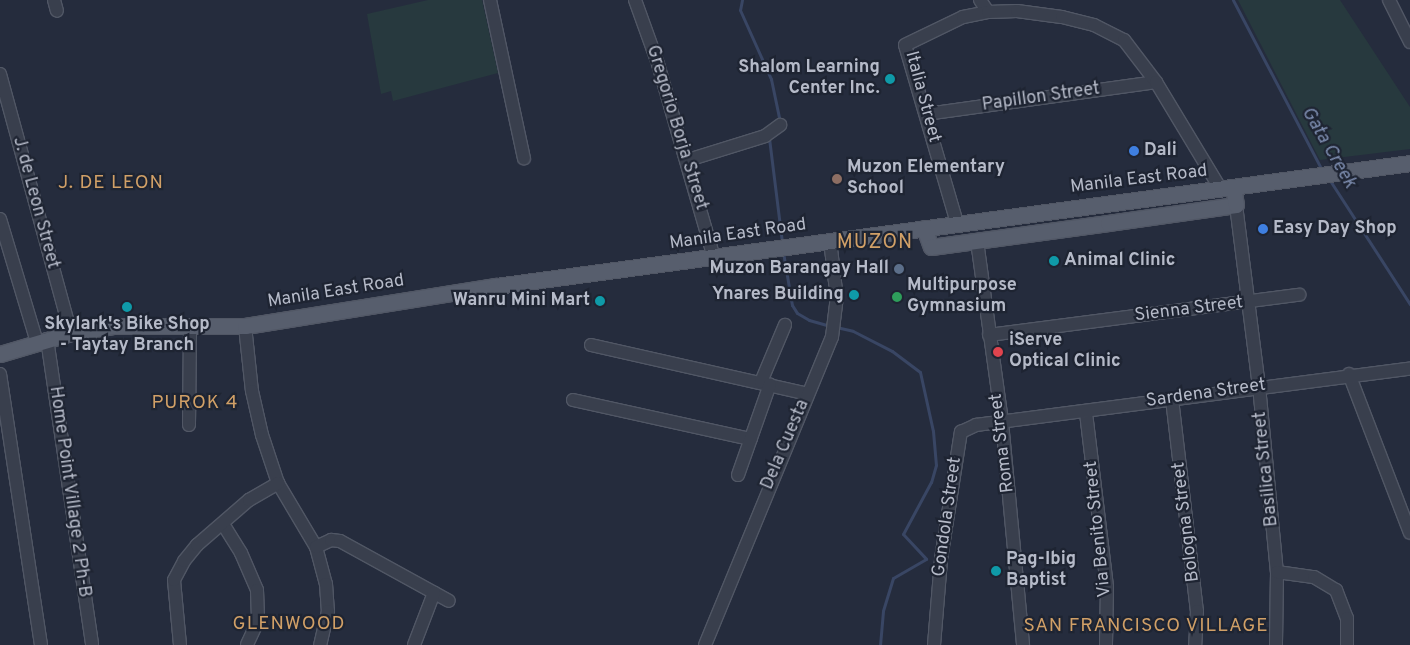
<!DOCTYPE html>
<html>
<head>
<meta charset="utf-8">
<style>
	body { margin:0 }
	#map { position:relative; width:1410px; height:645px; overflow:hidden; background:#252c3d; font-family:Overpass,sans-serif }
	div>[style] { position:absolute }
	.green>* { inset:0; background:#27393e }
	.stream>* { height:3px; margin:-1.5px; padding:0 1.5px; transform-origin:1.5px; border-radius:1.5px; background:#394664 }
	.roads { filter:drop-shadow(1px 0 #515765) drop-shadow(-1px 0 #515765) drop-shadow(0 1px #515765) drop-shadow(0 -1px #515765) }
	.minor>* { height:12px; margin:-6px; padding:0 6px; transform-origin:6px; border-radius:6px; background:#393f4d }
	.major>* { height:15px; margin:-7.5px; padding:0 7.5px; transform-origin:7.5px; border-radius:7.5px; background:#575e6d }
	.dots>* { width:14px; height:14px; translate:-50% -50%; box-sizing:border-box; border:2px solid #1e2432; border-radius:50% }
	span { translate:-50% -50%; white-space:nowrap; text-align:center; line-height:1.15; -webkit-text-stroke:4.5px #1e2432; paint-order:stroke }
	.poi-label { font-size:18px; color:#b5bac8; font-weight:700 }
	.right { translate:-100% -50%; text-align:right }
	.left { translate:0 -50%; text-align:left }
	.street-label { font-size:18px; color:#b5bac8 }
	.water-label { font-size:19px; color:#7d8daf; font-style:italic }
	.neighbourhood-label { font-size:19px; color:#d1a067; letter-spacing:1px }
	.quarter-label { font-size:20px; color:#d1a067; letter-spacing:1px }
</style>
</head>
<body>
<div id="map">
	<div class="green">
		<i style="clip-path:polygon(428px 0,482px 0,498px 73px,393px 101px,391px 91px,381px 94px,367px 14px)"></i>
		<i style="clip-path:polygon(1238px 0,1340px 0,1410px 107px,1410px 149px,1320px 160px)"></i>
	</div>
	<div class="stream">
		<i style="left:742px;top:0;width:10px;rotate:101deg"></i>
		<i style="left:740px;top:10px;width:76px;rotate:65.8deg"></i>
		<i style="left:771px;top:79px;width:44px;rotate:78.2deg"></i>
		<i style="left:1233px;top:0;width:192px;rotate:62.4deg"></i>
		<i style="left:769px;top:138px;width:106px;rotate:82.9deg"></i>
		<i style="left:1329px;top:179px;width:149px;rotate:57.1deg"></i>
		<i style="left:783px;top:252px;width:54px;rotate:80.4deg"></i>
		<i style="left:792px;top:305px;width:9px;rotate:58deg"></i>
		<i style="left:797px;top:313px;width:14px;rotate:30deg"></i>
		<i style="left:809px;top:320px;width:22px;rotate:16deg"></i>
		<i style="left:836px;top:327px;width:17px;rotate:13deg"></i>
		<i style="left:853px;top:331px;width:44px;rotate:27.1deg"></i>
		<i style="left:892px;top:351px;width:35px;rotate:37deg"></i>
		<i style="left:920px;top:372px;width:60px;rotate:77.6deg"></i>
		<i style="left:933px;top:431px;width:34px;rotate:85deg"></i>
		<i style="left:936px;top:465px;width:18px;rotate:106deg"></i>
		<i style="left:931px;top:482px;width:59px;rotate:118.3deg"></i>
		<i style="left:903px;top:534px;width:34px;rotate:47deg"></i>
		<i style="left:926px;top:559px;width:38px;rotate:150deg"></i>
		<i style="left:893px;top:578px;width:34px;rotate:107deg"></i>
		<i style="left:883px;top:611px;width:34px;rotate:95deg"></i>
	</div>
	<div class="roads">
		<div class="minor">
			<i style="left:54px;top:0;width:11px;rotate:75deg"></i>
			<i style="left:490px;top:0;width:162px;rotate:77.9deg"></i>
			<i style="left:635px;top:0;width:68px;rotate:70.2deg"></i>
			<i style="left:658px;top:64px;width:202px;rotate:73.9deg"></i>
			<i style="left:980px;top:0;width:14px;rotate:56deg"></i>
			<i style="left:1389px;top:0;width:47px;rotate:63.4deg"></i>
			<i style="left:0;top:74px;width:269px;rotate:74.7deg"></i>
			<i style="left:926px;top:114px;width:232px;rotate:-7.9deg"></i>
			<i style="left:688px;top:160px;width:81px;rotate:-17.3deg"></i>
			<i style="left:765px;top:136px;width:19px;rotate:-36deg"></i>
			<i style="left:1236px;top:205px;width:182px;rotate:82.8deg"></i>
			<i style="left:1259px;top:386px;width:187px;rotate:84.5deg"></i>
			<i style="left:1277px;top:572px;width:73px;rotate:90.8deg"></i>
			<i style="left:0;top:219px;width:128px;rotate:73.3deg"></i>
			<i style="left:957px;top:223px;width:185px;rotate:-106.3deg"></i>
			<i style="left:905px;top:45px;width:64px;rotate:-25.8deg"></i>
			<i style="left:963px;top:17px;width:25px;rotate:-11deg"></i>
			<i style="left:988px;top:12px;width:29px;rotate:-2deg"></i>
			<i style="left:1017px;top:11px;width:45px;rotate:7.6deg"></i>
			<i style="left:1062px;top:17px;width:33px;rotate:14deg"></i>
			<i style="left:1094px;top:25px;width:34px;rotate:27deg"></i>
			<i style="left:1124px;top:40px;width:53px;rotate:52.7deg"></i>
			<i style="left:1156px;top:82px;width:124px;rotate:58.9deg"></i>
			<i style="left:977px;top:241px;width:183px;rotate:82.1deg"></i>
			<i style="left:1002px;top:422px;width:224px;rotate:84.6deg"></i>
			<i style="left:245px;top:326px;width:65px;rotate:83.9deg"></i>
			<i style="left:252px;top:391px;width:45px;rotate:77.2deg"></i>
			<i style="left:262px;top:435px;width:51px;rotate:71.6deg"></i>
			<i style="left:278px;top:483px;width:74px;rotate:59.3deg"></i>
			<i style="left:316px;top:547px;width:38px;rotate:75deg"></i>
			<i style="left:326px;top:584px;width:27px;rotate:86deg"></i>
			<i style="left:328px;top:611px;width:35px;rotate:103deg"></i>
			<i style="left:989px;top:335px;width:313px;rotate:-7.4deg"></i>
			<i style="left:47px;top:339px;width:309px;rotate:81.6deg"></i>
			<i style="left:591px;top:345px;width:222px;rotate:12.7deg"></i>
			<i style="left:0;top:374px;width:274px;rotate:81.4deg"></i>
			<i style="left:1349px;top:374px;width:170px;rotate:69deg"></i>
			<i style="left:761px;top:382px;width:62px;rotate:-67.2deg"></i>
			<i style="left:1172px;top:399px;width:213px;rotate:83.3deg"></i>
			<i style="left:1197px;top:611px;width:34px;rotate:93deg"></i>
			<i style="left:573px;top:400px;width:182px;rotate:12.4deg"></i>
			<i style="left:1086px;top:413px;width:175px;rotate:83.1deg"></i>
			<i style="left:1107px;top:587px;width:58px;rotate:91deg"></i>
			<i style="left:189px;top:425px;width:99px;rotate:-89.4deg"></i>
			<i style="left:738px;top:475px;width:96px;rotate:-70.6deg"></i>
			<i style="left:223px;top:524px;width:34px;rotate:58deg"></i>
			<i style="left:241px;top:553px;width:40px;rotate:66.6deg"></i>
			<i style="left:257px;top:590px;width:31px;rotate:88deg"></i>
			<i style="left:258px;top:621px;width:26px;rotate:115deg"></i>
			<i style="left:316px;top:547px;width:17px;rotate:-25deg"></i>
			<i style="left:331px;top:540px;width:9px;rotate:6deg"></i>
			<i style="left:340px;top:541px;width:124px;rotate:28.8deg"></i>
			<i style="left:1277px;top:572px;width:37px;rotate:8deg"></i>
			<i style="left:1314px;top:577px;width:26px;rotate:31deg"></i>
			<i style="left:1336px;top:590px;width:30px;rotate:69deg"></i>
			<i style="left:1347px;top:618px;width:27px;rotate:90deg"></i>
			<i style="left:180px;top:645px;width:65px;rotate:-95.3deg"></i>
			<i style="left:174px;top:580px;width:21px;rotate:-62deg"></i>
			<i style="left:184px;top:561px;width:21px;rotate:-51deg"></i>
			<i style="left:197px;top:545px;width:69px;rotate:-40.9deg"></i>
			<i style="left:249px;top:500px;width:34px;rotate:-30deg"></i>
			<i style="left:414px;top:645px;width:56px;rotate:-69deg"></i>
			<i style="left:705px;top:645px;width:333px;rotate:-67.6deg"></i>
			<i style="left:832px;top:337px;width:38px;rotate:-83deg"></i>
			<i style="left:837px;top:299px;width:59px;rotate:-96.8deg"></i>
			<i style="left:934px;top:645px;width:86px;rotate:-85.3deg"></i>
			<i style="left:941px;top:559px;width:129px;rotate:-81.1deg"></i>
			<i style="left:961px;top:432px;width:17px;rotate:-25deg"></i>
			<i style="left:976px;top:425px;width:438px;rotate:-7.4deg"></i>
		</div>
		<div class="major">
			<i style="left:924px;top:228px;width:20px;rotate:70deg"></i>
			<i style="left:931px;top:247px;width:179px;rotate:-7.7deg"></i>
			<i style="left:1108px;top:223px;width:129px;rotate:-8deg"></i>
			<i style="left:1236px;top:205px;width:18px;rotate:-99deg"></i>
			<i style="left:0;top:354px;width:74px;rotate:-16.5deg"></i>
			<i style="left:71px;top:333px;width:44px;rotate:-9.2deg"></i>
			<i style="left:114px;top:326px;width:131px"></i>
			<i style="left:245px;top:326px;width:254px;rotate:-9.1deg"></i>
			<i style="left:496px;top:286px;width:922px;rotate:-7.66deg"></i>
		</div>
	</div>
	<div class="dots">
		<i style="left:890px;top:79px;background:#0f9aa8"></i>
		<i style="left:1134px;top:151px;background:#3f7fe0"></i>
		<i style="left:837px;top:179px;background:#8d6e63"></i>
		<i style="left:1263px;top:229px;background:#3f7fe0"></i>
		<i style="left:1054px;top:261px;background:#0f9aa8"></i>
		<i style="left:899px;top:269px;background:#5c6f8a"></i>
		<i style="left:854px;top:295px;background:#0f9aa8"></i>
		<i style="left:897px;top:297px;background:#2e9e5b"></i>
		<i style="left:600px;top:301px;background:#0f9aa8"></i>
		<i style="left:127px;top:307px;background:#0f9aa8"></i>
		<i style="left:998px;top:352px;background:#e0444e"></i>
		<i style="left:996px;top:571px;background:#0f9aa8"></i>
	</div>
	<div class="poi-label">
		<span class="right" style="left:880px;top:79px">Shalom Learning<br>Center Inc.</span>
		<span class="left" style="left:1144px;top:151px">Dali</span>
		<span class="left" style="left:847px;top:179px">Muzon Elementary<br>School</span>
		<span class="left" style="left:1273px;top:229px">Easy Day Shop</span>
		<span class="left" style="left:1064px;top:261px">Animal Clinic</span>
		<span class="right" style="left:889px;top:269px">Muzon Barangay Hall</span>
		<span class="left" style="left:907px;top:297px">Multipurpose<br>Gymnasium</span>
		<span class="right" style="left:844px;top:295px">Ynares Building</span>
		<span class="right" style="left:590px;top:301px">Wanru Mini Mart</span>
		<span style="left:127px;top:336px">Skylark's Bike Shop<br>- Taytay Branch</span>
		<span class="left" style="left:1009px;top:352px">iServe<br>Optical Clinic</span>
		<span class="left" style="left:1006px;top:571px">Pag-Ibig<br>Baptist</span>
	</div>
	<div class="street-label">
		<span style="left:922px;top:97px;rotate:75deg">Italia Street</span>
		<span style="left:1041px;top:98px;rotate:-8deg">Papillon Street</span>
		<span style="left:676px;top:128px;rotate:73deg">Gregorio Borja Street</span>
		<span style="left:1139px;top:180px;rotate:-7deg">Manila East Road</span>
		<span style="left:35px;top:203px;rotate:75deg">J. de Leon Street</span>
		<span style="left:738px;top:235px;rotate:-8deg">Manila East Road</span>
		<span style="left:336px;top:292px;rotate:-9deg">Manila East Road</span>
		<span style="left:1189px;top:310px;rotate:-7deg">Sienna Street</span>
		<span style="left:1206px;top:394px;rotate:-8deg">Sardena Street</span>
		<span style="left:1003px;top:443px;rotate:-97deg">Roma Street</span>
		<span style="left:786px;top:445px;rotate:-67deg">Dela Cuesta</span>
		<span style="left:1267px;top:469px;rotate:-96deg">Basilica Street</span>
		<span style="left:69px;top:492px;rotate:82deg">Home Point Village 2 Ph-B</span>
		<span style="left:948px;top:517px;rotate:-82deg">Gondola Street</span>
		<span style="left:1187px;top:522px;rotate:-97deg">Bologna Street</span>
		<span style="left:1099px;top:529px;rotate:-96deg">Via Benito Street</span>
	</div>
	<div class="water-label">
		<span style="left:1328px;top:148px;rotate:60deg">Gata Creek</span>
	</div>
	<div class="neighbourhood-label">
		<span style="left:111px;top:184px">J. DE LEON</span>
		<span style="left:195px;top:404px">PUROK 4</span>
		<span style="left:289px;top:625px">GLENWOOD</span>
		<span style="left:1146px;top:627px">SAN FRANCISCO VILLAGE</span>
	</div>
	<div class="quarter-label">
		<span style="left:875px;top:243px">MUZON</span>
	</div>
</div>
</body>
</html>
